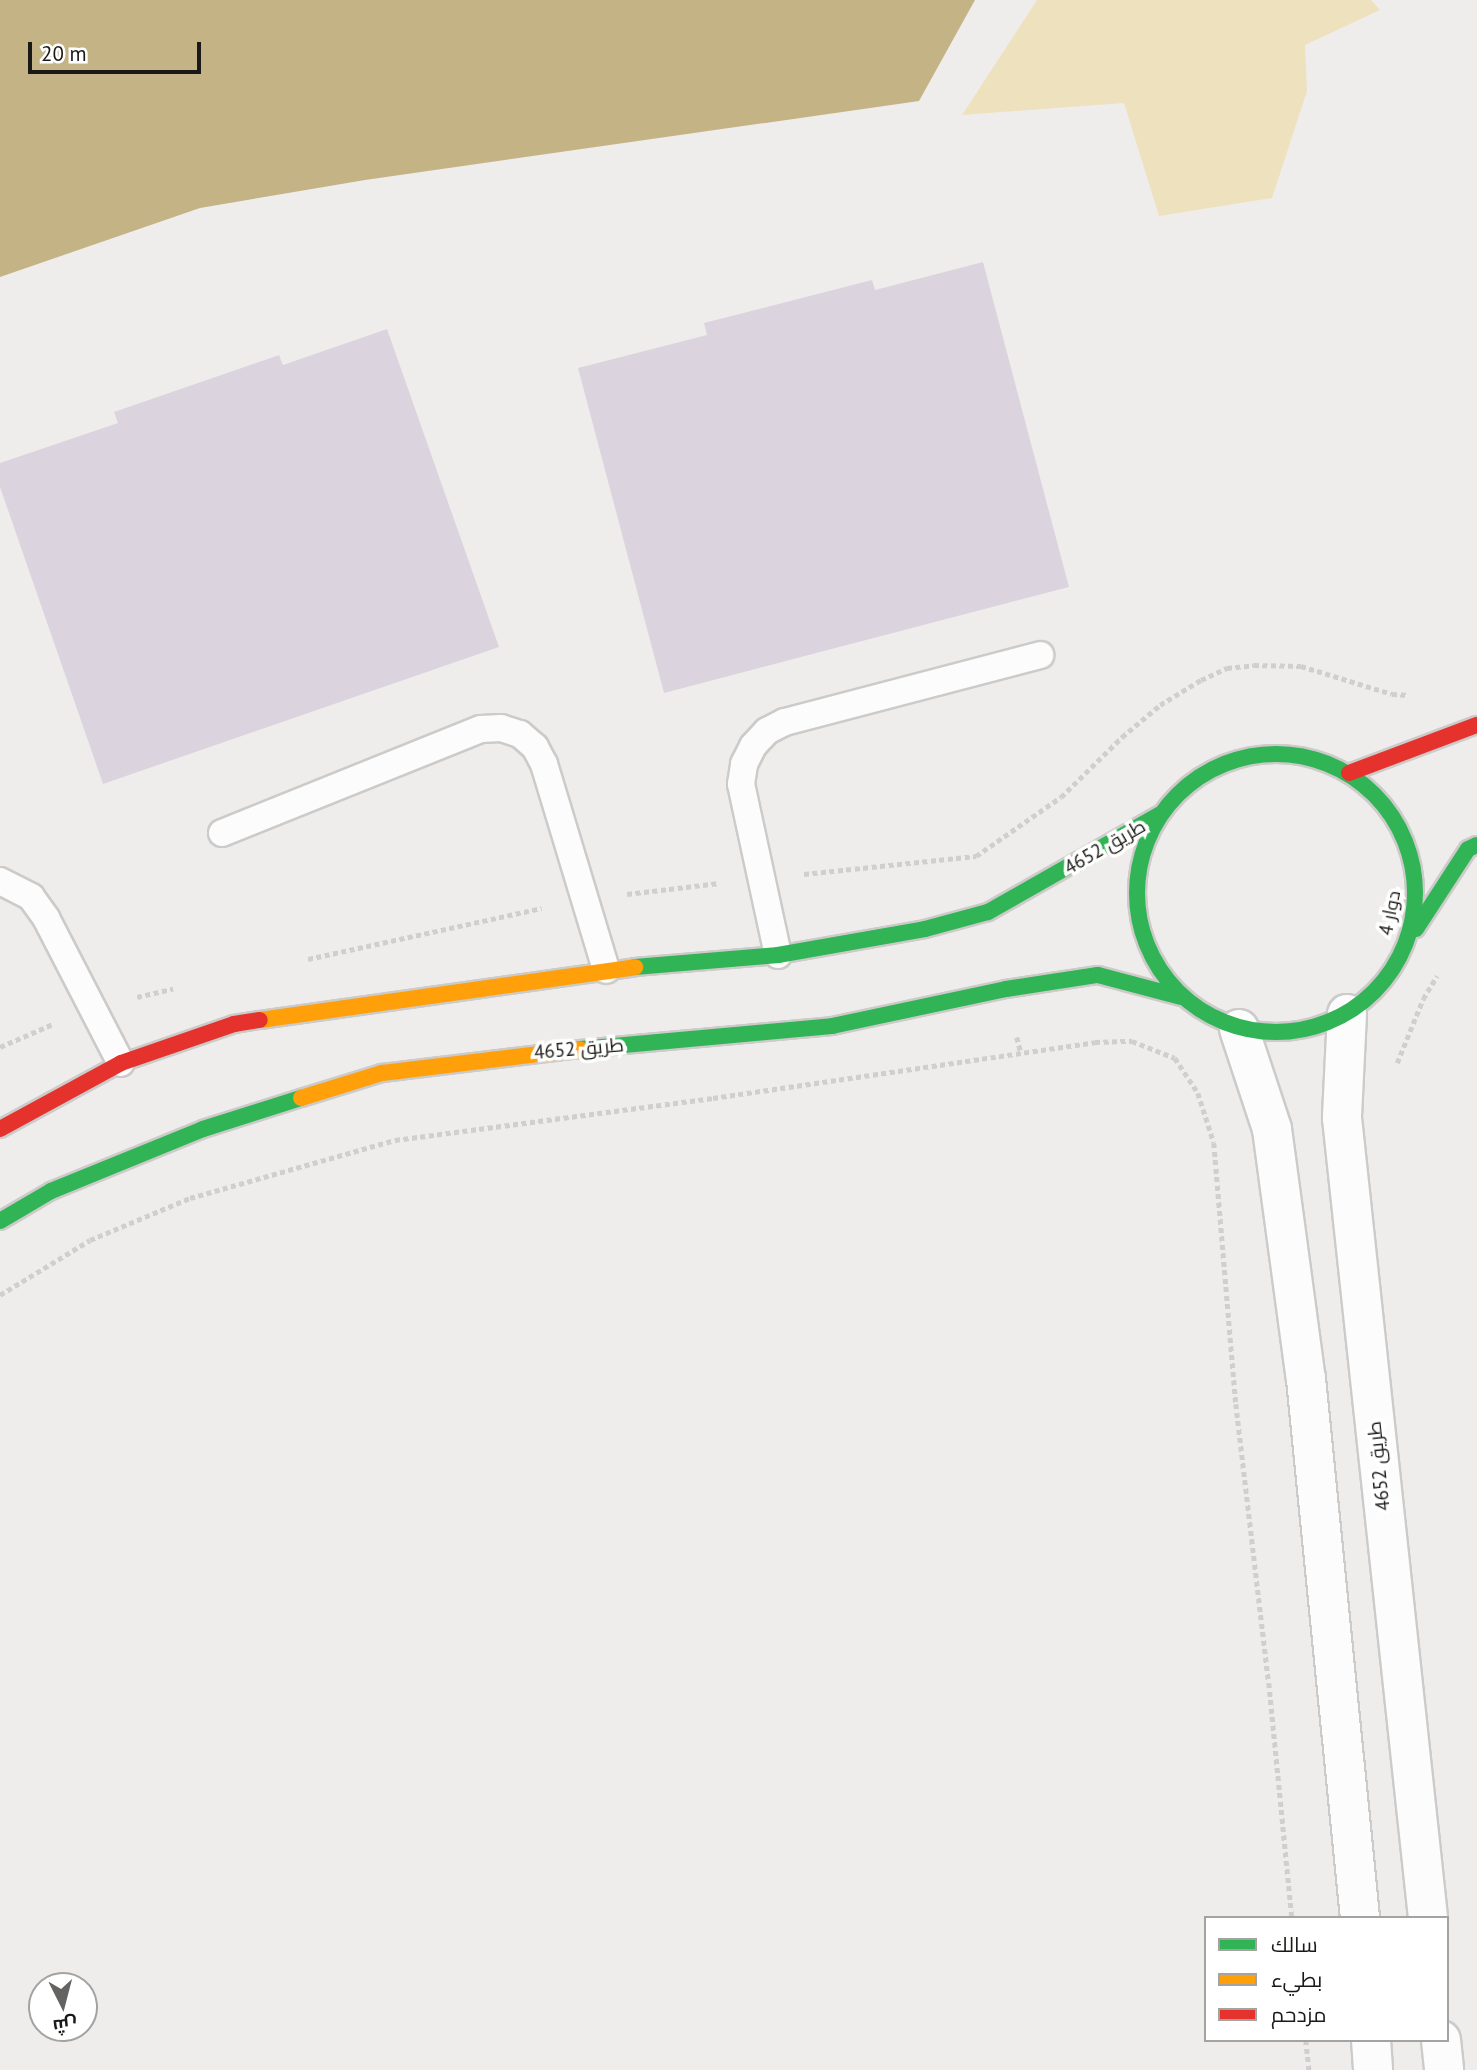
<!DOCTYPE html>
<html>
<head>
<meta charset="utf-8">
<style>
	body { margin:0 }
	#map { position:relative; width:1477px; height:2070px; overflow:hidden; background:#efedeb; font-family:"PT Sans",Cairo,sans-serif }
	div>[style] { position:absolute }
	.green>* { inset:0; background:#eee1be }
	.water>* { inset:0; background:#c4b384 }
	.building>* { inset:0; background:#dbd4de }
	.path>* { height:4.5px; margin-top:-2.25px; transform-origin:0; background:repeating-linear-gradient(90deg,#d0cece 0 5px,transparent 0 8.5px) }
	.roads { filter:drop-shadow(2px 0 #cccbca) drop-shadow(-2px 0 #cccbca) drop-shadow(0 2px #cccbca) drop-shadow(0 -2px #cccbca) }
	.lane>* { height:26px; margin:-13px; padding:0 13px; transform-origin:13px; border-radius:13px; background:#fdfcfc }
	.street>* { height:38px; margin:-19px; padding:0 19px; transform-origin:19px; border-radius:19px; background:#fdfcfc }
	.fast>* { height:16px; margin:-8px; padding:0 8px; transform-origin:8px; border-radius:8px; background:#30b455 }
	.fast>.ring { margin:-8px; padding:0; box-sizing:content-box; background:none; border:16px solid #30b455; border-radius:50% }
	.slow>* { height:16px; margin:-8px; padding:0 8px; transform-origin:8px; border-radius:8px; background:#ff9f0a }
	.jam>* { height:16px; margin:-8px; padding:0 8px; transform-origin:8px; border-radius:8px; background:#e5322d }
	span { translate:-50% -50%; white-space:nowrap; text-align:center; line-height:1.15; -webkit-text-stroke:7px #fff; paint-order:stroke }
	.street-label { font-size:19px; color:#191917 }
	.legend { position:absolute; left:1204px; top:1916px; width:245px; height:126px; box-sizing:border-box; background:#fff; border:2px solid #a3a3a2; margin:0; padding:9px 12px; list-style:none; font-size:21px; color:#191917 }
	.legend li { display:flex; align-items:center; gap:14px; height:35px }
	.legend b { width:35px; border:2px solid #a3a3a2 }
	.north { position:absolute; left:28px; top:1972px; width:70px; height:70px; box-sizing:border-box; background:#fff; border:2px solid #a3a3a2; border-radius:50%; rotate:174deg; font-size:19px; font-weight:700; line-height:28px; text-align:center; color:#191917 }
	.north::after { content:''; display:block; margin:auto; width:24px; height:32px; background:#646361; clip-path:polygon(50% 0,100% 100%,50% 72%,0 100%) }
	.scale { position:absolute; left:28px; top:42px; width:173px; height:32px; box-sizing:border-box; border:4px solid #191917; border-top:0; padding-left:9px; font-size:21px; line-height:24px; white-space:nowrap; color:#191917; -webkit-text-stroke:5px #fff; paint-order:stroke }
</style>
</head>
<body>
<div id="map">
	<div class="green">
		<i style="clip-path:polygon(1037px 0,1371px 0,1380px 10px,1305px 45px,1307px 91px,1272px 198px,1159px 216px,1124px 103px,962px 115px)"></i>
	</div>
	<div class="water">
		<i style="clip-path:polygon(0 0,975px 0,919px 101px,365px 180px,200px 208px,0 277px)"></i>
	</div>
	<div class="building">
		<i style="clip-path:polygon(983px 262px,1069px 587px,664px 693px,578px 368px,707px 335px,704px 323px,872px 280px,875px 290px)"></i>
		<i style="clip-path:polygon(387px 329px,499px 647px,103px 784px,0 487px,0 463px,118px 423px,114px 412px,279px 355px,283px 365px)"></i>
	</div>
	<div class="path">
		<i style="left:804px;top:874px;width:173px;rotate:-6deg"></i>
		<i style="left:976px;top:856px;width:103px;rotate:-34.8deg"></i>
		<i style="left:1061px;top:797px;width:86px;rotate:-44.5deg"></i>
		<i style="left:1122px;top:737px;width:50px;rotate:-40.1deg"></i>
		<i style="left:1160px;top:705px;width:48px;rotate:-31.4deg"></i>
		<i style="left:1201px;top:680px;width:29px;rotate:-25deg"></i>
		<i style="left:1227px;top:668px;width:27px;rotate:-6deg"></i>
		<i style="left:1254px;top:665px;width:47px;rotate:1.2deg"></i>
		<i style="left:1301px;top:666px;width:95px;rotate:17.1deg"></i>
		<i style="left:1392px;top:694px;width:16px;rotate:4deg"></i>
		<i style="left:627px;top:894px;width:93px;rotate:-6.8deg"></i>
		<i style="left:308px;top:959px;width:239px;rotate:-12.3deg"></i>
		<i style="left:137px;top:997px;width:37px;rotate:-13deg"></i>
		<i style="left:1017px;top:1037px;width:16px;rotate:76deg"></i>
		<i style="left:0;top:1047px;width:58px;rotate:-23.5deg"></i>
		<i style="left:1397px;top:1063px;width:69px;rotate:-67.9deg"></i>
		<i style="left:1423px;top:999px;width:27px;rotate:-59deg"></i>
		<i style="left:0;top:1295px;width:105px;rotate:-31.4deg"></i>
		<i style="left:90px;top:1240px;width:108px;rotate:-22.8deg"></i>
		<i style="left:190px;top:1198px;width:213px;rotate:-15.8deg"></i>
		<i style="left:395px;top:1140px;width:321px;rotate:-7.5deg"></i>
		<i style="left:713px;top:1098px;width:386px;rotate:-8.3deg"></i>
		<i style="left:1095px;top:1042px;width:37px;rotate:-2deg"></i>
		<i style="left:1132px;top:1041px;width:46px;rotate:21.6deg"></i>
		<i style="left:1175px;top:1058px;width:42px;rotate:56.7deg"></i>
		<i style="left:1198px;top:1093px;width:52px;rotate:72.3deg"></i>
		<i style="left:1214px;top:1143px;width:262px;rotate:85.2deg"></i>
		<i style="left:1236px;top:1404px;width:281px;rotate:83.3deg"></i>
		<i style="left:1269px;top:1683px;width:236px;rotate:84.4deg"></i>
		<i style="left:1306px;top:2040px;width:30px;rotate:84deg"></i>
	</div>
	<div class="roads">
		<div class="lane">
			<i style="left:222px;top:833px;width:279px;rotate:-21.9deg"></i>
			<i style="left:481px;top:729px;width:20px;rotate:-3deg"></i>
			<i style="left:501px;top:728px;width:20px;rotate:18deg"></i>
			<i style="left:520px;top:734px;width:20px;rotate:41deg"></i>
			<i style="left:535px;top:747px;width:19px;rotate:62deg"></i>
			<i style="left:544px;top:764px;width:215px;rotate:73.2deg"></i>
			<i style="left:0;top:881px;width:35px;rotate:27deg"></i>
			<i style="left:31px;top:897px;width:26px;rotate:54deg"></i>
			<i style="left:46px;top:918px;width:163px;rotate:62.7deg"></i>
			<i style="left:778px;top:955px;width:175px;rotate:-102.2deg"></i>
			<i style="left:741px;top:784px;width:20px;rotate:-81deg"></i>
			<i style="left:744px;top:764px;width:20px;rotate:-63deg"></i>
			<i style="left:753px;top:746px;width:21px;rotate:-47deg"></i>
			<i style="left:767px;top:731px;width:20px;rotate:-27deg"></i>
			<i style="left:785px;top:722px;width:264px;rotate:-14.7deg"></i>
		</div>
		<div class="street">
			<i style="left:1347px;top:1014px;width:104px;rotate:92.8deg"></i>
			<i style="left:1342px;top:1118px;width:805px;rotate:83.86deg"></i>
			<i style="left:1239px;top:1029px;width:105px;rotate:71.7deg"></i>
			<i style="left:1272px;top:1129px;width:252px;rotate:82.3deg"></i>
			<i style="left:1306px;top:1379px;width:542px;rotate:84.28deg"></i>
			<i style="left:1371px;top:2040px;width:30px;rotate:86deg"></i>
			<i style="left:1441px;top:2040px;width:30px;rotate:84deg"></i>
		</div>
		<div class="fast">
			<i class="ring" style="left:1137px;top:754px;width:262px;height:262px"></i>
			<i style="left:1416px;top:929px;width:95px;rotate:-57deg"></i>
			<i style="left:1468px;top:849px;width:10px;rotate:-24deg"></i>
			<i style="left:635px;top:967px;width:144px;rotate:-4.8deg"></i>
			<i style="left:778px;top:955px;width:149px;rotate:-10deg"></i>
			<i style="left:925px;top:929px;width:65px;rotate:-15.1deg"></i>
			<i style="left:988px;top:912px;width:197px;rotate:-29.6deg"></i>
			<i style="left:580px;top:1049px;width:253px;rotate:-5.2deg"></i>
			<i style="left:832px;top:1026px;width:178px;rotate:-12deg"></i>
			<i style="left:1006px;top:989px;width:93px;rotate:-8.7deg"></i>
			<i style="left:1098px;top:975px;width:86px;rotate:14.8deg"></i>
			<i style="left:0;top:1221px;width:59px;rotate:-30.5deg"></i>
			<i style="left:51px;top:1191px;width:164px;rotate:-22.2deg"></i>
			<i style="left:203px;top:1129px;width:103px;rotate:-17.6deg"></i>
		</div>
		<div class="slow">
			<i style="left:260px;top:1020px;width:379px;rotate:-8deg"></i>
			<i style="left:301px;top:1098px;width:85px;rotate:-17.2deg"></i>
			<i style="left:382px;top:1073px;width:199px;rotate:-6.9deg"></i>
		</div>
		<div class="jam">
			<i style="left:1349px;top:773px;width:137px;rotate:-20.6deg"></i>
			<i style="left:0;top:1129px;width:138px;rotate:-28.6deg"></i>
			<i style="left:121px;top:1063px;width:120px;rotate:-19deg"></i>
			<i style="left:234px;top:1024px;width:26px;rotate:-9deg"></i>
		</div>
	</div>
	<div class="street-label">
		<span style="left:1105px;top:847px;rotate:-30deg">طريق 4652</span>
		<span style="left:1390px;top:913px;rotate:-79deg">دوار 4</span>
		<span style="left:579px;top:1049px;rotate:-5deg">طريق 4652</span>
		<span style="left:1379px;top:1466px;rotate:-96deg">طريق 4652</span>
	</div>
	<ul class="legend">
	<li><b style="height:9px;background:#30b455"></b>سالك</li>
	<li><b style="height:9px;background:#ff9f0a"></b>بطيء</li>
	<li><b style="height:9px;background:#e5322d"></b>مزدحم</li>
	</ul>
	<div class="north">ش</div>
	<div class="scale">20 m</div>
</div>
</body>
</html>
